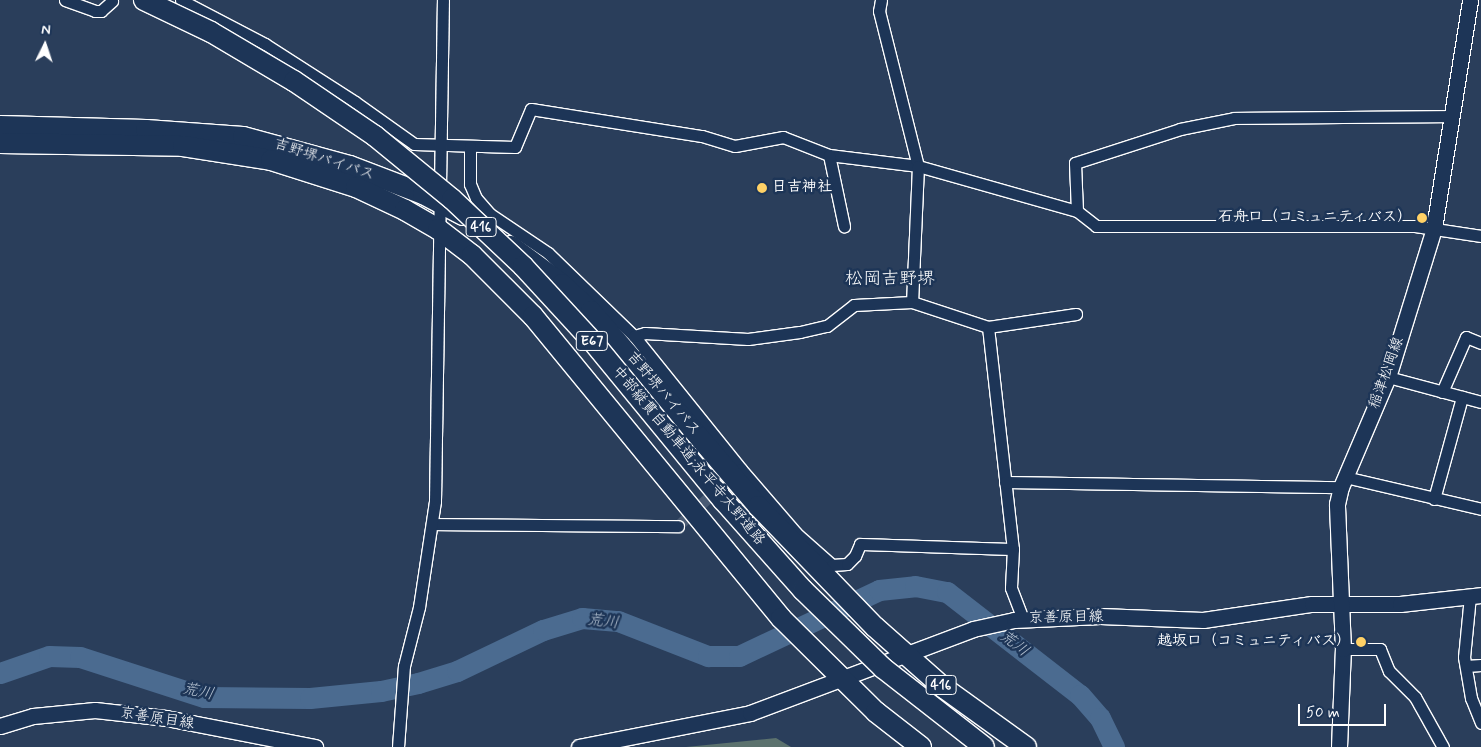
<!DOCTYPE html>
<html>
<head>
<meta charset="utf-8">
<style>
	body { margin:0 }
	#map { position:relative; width:1481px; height:747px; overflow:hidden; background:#2a3e5b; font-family:Mynerve,"Klee One",sans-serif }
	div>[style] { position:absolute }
	.green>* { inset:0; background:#5c726e }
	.river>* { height:21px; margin:-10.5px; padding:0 10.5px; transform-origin:10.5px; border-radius:10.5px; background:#4b6b90 }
	.street-tunnel>* { height:11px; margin-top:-5.5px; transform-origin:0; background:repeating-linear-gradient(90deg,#4a5b74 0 11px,transparent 0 16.5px) }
	.roads { filter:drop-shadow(1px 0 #fff) drop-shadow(-1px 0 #fff) drop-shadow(0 1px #fff) drop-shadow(0 -1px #fff) }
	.street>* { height:11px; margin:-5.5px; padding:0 5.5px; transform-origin:5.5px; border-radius:5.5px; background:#1d3557 }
	.secondary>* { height:15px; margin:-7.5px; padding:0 7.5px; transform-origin:7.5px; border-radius:7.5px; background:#1d3557 }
	.highway>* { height:20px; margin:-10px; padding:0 10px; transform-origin:10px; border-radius:10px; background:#1d3557 }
	.bridges { filter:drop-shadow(1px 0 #fff) drop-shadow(-1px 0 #fff) drop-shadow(0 1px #fff) drop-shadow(0 -1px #fff) }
	.highway-bridge>* { height:20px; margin:-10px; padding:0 10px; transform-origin:10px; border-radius:10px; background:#1d3557 }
	.dots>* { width:14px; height:14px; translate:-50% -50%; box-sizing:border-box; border:2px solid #1d3557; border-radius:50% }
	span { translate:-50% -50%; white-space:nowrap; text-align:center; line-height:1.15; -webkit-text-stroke:5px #1d3557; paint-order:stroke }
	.shield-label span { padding:1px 4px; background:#1d3557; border:1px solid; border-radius:4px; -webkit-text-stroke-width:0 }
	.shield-label { font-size:14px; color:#fff; font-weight:700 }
	.street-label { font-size:15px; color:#fff }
	.poi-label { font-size:15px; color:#fff; font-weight:700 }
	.left { translate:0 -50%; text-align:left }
	.right { translate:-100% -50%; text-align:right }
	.water-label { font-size:16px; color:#b7c4d3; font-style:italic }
	.quarter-label { font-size:18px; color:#fff }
	.north { position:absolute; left:20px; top:20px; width:50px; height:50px; -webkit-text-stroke:4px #1d3557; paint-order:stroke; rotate:4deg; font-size:14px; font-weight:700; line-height:20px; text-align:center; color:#fff }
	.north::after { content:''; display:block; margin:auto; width:18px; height:22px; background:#fff; clip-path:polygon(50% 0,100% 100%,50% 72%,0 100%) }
	.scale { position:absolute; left:1298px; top:704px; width:88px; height:22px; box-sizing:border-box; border:2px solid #fff; border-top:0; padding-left:6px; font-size:15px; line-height:18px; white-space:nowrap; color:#fff; -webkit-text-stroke:4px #1d3557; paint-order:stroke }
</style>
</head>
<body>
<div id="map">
	<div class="green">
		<i style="clip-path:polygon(776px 738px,791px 747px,686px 747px)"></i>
	</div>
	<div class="river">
		<i style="left:0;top:673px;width:52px;rotate:-19.1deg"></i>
		<i style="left:49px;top:656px;width:31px;rotate:2deg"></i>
		<i style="left:80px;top:657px;width:130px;rotate:17.9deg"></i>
		<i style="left:204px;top:697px;width:106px;rotate:0.5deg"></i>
		<i style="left:310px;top:698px;width:71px;rotate:-5.6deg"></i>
		<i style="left:381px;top:691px;width:38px;rotate:-12deg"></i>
		<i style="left:418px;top:683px;width:41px;rotate:-17.1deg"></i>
		<i style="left:457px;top:671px;width:95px;rotate:-25.5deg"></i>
		<i style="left:543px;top:630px;width:41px;rotate:-17.1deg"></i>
		<i style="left:582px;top:618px;width:36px;rotate:5deg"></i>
		<i style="left:618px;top:621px;width:97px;rotate:21.3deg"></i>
		<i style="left:708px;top:656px;width:31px"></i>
		<i style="left:739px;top:656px;width:155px;rotate:-25.2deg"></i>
		<i style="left:879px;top:590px;width:36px;rotate:-6deg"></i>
		<i style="left:915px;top:586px;width:33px;rotate:11deg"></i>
		<i style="left:947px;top:592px;width:168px;rotate:37.8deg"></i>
		<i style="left:1080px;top:695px;width:30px;rotate:49deg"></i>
		<i style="left:1100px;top:718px;width:32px;rotate:64deg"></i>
	</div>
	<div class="street-tunnel">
		<i style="left:678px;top:526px;width:78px;rotate:-42.9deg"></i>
	</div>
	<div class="roads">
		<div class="street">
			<i style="left:65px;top:0;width:32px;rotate:20deg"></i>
			<i style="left:95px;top:11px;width:6px"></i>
			<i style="left:101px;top:11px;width:15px;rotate:-42deg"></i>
			<i style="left:181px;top:0;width:95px;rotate:27.6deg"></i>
			<i style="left:265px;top:44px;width:107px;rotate:32.8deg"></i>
			<i style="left:355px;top:102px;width:72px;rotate:35.4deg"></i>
			<i style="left:414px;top:144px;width:101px;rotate:1.7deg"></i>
			<i style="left:515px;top:147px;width:41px;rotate:-67.2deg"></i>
			<i style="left:531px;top:109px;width:173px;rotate:9deg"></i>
			<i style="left:702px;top:136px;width:34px;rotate:17deg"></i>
			<i style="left:735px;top:146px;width:49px;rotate:-10.6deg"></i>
			<i style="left:783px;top:137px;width:49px;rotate:21.4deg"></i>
			<i style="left:829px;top:155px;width:90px;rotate:7deg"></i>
			<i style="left:918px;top:166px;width:165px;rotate:15.8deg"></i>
			<i style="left:1077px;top:211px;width:24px;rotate:38deg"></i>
			<i style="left:1096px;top:226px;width:319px"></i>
			<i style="left:1415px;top:226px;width:67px;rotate:8.6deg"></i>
			<i style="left:881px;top:0;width:11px;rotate:100deg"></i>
			<i style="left:879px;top:11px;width:160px;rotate:75.9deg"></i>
			<i style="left:918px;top:166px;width:136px;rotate:92.5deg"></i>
			<i style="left:470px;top:146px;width:38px;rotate:90deg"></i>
			<i style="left:470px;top:184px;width:15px;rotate:67deg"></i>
			<i style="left:476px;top:198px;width:21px;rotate:49deg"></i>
			<i style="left:490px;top:214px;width:70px;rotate:33.9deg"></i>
			<i style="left:548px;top:253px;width:120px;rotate:44deg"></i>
			<i style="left:634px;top:336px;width:171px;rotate:51.2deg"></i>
			<i style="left:741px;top:469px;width:84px;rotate:49.3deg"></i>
			<i style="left:796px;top:533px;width:48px;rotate:41.6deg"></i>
			<i style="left:832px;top:565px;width:15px;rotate:-4deg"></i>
			<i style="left:847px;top:564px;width:11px;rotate:-45deg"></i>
			<i style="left:855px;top:556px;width:13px;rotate:-67deg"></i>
			<i style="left:860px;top:544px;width:153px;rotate:1.9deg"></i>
			<i style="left:829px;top:155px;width:73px;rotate:78.1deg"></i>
			<i style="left:1077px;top:211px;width:48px;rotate:-92.4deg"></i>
			<i style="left:1075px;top:163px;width:110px;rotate:-17.9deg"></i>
			<i style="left:1180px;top:129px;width:55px;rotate:-11.5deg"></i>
			<i style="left:1234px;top:118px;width:218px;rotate:-0.5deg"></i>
			<i style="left:988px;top:327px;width:223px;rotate:83.6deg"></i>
			<i style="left:1013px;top:549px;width:39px;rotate:93deg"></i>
			<i style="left:1011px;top:588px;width:33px;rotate:69deg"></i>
			<i style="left:634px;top:336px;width:11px;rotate:-15deg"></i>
			<i style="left:645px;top:333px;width:103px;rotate:3.3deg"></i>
			<i style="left:748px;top:339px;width:52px;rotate:-7.7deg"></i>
			<i style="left:800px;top:332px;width:28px;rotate:-13deg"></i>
			<i style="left:827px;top:326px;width:34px;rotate:-38deg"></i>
			<i style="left:854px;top:305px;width:58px;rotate:-3deg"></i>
			<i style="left:912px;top:302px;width:80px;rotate:18.2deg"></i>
			<i style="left:988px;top:327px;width:89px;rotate:-8.4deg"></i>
			<i style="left:1388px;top:377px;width:96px;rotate:15deg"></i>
			<i style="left:1442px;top:392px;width:60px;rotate:-66.4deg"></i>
			<i style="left:1466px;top:337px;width:16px;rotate:22deg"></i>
			<i style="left:1345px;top:477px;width:140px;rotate:13.2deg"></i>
			<i style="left:1005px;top:482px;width:336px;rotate:0.9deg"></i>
			<i style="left:1434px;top:499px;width:106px;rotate:-74.6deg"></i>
			<i style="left:433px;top:524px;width:245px;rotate:0.5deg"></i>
			<i style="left:1470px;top:596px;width:61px;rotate:95.6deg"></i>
			<i style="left:1464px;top:657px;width:42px;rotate:80.3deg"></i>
			<i style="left:1471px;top:698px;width:27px;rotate:68deg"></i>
			<i style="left:1343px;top:649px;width:37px"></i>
			<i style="left:1380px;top:649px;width:24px;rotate:68deg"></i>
			<i style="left:1389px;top:671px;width:37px;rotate:45deg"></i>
			<i style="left:1415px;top:697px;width:57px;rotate:60.8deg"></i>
			<i style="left:1466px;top:666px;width:15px;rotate:-4deg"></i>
			<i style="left:398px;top:747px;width:81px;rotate:-85.8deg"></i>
			<i style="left:404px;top:666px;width:61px;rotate:-75.7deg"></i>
			<i style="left:419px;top:607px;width:107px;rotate:-81.4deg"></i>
			<i style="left:435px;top:501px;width:501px;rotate:-89.09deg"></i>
		</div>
		<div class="secondary">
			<i style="left:0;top:726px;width:34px;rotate:-17deg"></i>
			<i style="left:33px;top:716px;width:62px;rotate:-5.5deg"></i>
			<i style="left:95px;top:710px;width:71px;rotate:6.4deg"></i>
			<i style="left:166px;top:718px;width:152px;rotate:11deg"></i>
			<i style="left:579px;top:747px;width:174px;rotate:-11.2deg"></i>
			<i style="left:750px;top:713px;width:238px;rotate:-20.6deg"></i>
			<i style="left:973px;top:629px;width:42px;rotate:-12.4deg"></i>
			<i style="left:1014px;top:620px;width:86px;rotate:-2.7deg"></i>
			<i style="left:1100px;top:616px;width:103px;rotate:2.2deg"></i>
			<i style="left:1203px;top:620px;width:110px;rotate:-8.4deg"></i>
			<i style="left:1312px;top:604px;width:88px"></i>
			<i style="left:1400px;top:604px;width:81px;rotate:-6.3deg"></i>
			<i style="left:1339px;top:747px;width:98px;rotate:-87.7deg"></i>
			<i style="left:1343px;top:649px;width:145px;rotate:-92.4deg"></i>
			<i style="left:1337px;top:504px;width:17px;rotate:-77deg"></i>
			<i style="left:1341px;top:487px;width:120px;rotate:-66.9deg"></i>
			<i style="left:1388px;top:377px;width:156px;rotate:-72.8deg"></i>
			<i style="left:1434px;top:228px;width:231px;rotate:-81deg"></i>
		</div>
		<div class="highway">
			<i style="left:0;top:126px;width:146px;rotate:1.6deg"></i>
			<i style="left:146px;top:130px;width:97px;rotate:4.1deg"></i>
			<i style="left:243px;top:137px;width:111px;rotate:15.2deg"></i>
			<i style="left:350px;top:166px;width:78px;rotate:21deg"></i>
			<i style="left:423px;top:194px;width:45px;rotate:27.7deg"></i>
			<i style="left:0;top:143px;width:183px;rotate:0.9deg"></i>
			<i style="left:183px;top:146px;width:89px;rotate:9deg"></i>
			<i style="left:271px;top:160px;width:89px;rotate:17.6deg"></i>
			<i style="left:356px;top:187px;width:54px;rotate:25.1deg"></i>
			<i style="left:405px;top:210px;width:38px;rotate:30deg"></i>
			<i style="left:438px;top:229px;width:43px;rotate:37.4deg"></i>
			<i style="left:472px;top:255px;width:86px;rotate:45deg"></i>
			<i style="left:533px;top:316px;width:391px;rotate:50.6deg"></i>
			<i style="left:781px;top:618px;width:134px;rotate:44.7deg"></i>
			<i style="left:876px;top:712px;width:57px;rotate:37.9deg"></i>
			<i style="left:511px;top:246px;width:64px;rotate:36.7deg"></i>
			<i style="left:562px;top:284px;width:40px;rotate:43deg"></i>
			<i style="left:591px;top:311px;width:257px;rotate:49.4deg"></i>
			<i style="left:758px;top:506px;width:168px;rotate:46deg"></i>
			<i style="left:875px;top:627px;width:92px;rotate:41.5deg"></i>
			<i style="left:944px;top:688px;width:101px;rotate:35.7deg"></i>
		</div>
	</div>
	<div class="bridges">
		<div class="highway-bridge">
			<i style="left:144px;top:0;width:74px;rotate:25.5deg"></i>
			<i style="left:211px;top:32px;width:96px;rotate:30.6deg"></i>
			<i style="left:294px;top:81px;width:98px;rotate:34.2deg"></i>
			<i style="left:375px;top:136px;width:99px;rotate:39.3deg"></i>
			<i style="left:452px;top:199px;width:98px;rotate:43.3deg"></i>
			<i style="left:523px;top:266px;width:103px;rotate:47.4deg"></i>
			<i style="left:593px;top:342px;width:205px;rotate:50.6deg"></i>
			<i style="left:723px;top:500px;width:120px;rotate:48.4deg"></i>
			<i style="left:803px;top:590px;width:112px;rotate:44.3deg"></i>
			<i style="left:883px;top:668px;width:128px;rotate:38deg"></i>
		</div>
	</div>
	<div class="dots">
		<i style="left:762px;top:188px;background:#ffd166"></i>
		<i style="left:1422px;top:218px;background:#ffd166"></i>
		<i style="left:1361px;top:642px;background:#ffd166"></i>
	</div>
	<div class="shield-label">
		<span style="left:481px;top:227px">416</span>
		<span style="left:592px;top:341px">E67</span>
		<span style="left:941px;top:685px">416</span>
	</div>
	<div class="street-label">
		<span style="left:324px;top:160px;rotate:18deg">吉野堺バイパス</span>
		<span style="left:1387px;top:373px;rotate:-70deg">稲津松岡線</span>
		<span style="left:663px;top:394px;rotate:50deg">吉野堺バイパス</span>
		<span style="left:688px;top:456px;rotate:50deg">中部縦貫自動車道;永平寺大野道路</span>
		<span style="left:1066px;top:618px;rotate:-1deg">京善原目線</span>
		<span style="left:157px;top:719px;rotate:9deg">京善原目線</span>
	</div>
	<div class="poi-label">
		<span class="left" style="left:772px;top:188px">日吉神社</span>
		<span class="right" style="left:1412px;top:218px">石舟口（コミュニティバス）</span>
		<span class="right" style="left:1351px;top:642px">越坂口（コミュニティバス）</span>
	</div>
	<div class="water-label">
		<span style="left:603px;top:622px;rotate:7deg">荒川</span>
		<span style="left:1014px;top:644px;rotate:38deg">荒川</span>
		<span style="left:198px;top:692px;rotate:12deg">荒川</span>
	</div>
	<div class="quarter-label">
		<span style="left:890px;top:279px">松岡吉野堺</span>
	</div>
	<div class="north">N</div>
	<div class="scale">50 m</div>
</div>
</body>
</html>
